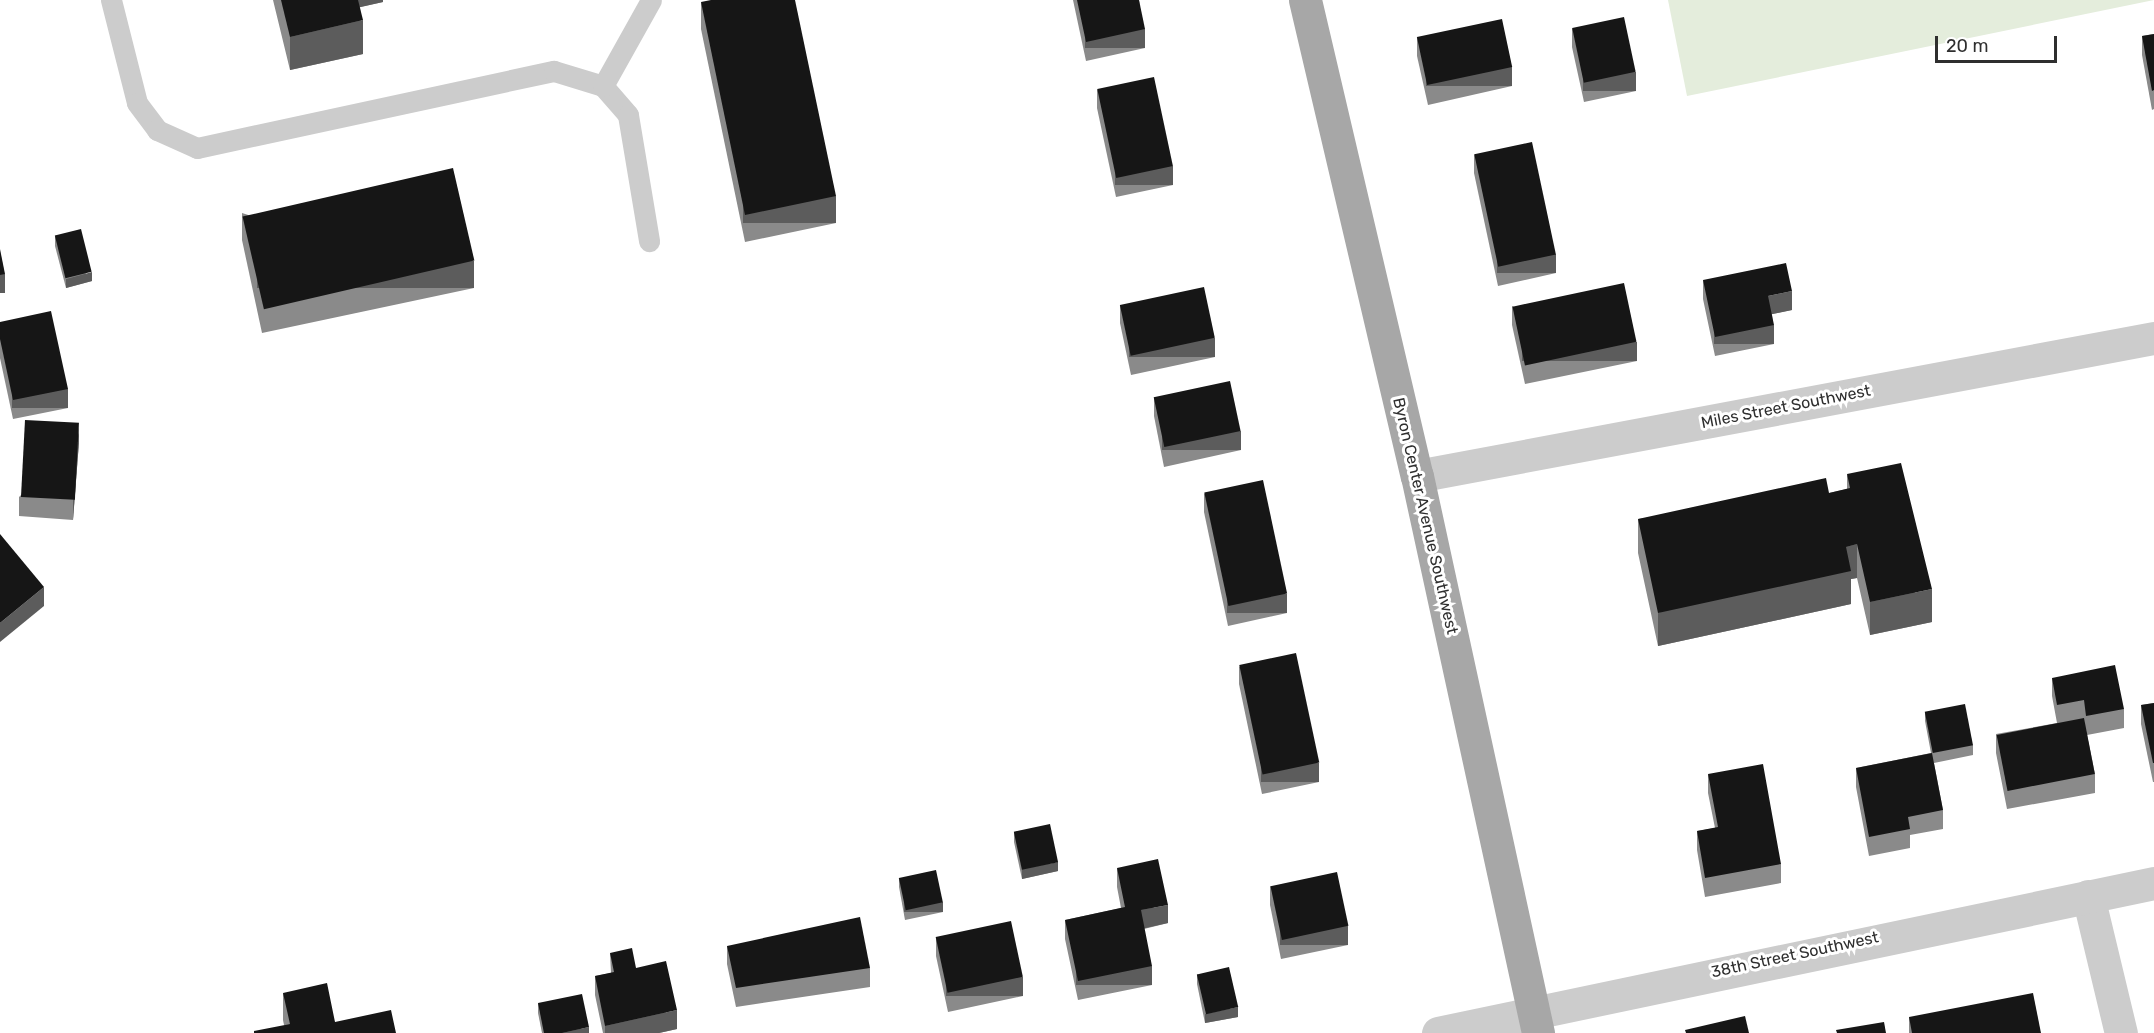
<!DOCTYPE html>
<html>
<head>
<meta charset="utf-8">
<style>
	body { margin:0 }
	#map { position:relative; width:2154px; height:1033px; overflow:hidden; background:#fff; font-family:Rubik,sans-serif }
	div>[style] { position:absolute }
	.green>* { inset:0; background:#e4eddc }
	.service>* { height:21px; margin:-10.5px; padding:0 10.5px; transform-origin:10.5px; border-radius:10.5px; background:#ccc }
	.minor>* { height:33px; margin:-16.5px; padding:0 16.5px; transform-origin:16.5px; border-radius:16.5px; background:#ccc }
	.primary>* { height:33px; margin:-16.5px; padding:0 16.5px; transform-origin:16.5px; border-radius:16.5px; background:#a7a7a7 }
	.wall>* { inset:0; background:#8a8a8a }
	.shaded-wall>* { inset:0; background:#5c5c5c; transform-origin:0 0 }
	.building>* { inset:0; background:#161616; transform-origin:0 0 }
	span { translate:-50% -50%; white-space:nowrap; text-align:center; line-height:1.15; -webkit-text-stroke:6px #fff; paint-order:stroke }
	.street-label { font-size:16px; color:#2f2f2f }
	.scale { position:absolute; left:1935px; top:36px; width:122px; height:27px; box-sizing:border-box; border:3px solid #2f2f2f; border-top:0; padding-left:8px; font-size:18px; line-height:21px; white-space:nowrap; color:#2f2f2f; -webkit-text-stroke:4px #fff; paint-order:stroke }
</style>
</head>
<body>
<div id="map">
	<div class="green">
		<i style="clip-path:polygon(1668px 0,2154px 0,1687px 96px)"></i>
	</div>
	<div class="service">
		<i style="left:111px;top:0;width:106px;rotate:75.8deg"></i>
		<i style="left:137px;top:103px;width:34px;rotate:53deg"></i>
		<i style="left:157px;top:130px;width:44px;rotate:24.2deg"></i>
		<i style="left:197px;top:148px;width:365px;rotate:-12.2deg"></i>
		<i style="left:554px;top:71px;width:51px;rotate:17deg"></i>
		<i style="left:603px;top:86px;width:38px;rotate:49deg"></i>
		<i style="left:628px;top:115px;width:128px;rotate:80.5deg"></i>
		<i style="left:603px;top:86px;width:98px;rotate:-60.8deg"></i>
	</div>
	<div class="minor">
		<i style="left:1417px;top:476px;width:750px;rotate:-10.61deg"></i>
		<i style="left:2088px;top:896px;width:141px;rotate:76.5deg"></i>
		<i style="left:1438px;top:1033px;width:732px;rotate:-11.83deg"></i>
	</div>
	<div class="primary">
		<i style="left:1305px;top:0;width:489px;rotate:76.8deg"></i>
		<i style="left:1417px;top:476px;width:570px;rotate:77.74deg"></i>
	</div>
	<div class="wall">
		<i style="clip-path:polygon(273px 0,383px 0,383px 2px,360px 7px,363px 54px,290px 70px)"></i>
		<i style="clip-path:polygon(1073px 0,1139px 0,1145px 48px,1086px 61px)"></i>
		<i style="clip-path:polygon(701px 2px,836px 223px,745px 242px,701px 29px)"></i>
		<i style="clip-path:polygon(1572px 28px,1636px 91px,1584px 102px,1572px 47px)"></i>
		<i style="clip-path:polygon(2154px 34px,2154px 109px,2152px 110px,2142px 55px,2142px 36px)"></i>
		<i style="clip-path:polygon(1417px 37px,1512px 86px,1428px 105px,1417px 56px)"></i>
		<i style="clip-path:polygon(1097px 89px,1173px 185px,1116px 197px,1097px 108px)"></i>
		<i style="clip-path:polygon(1474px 154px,1556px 273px,1498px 286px,1474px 173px)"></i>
		<i style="clip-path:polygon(242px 213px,474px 288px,262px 333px,242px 240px)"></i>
		<i style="clip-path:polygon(55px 236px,92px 281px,66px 288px,55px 246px)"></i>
		<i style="clip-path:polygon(1703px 280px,1792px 310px,1772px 314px,1774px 344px,1715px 356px,1703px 299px)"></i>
		<i style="clip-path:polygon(1120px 305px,1215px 357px,1131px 375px,1120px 323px)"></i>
		<i style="clip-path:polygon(1512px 306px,1637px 361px,1525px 384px,1512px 325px)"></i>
		<i style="clip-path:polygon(0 322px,68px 408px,13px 419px,0 358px)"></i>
		<i style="clip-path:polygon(1154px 397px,1241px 450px,1164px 467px,1154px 416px)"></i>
		<i style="clip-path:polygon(79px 442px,73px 520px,19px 516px,19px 497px)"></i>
		<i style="clip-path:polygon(1847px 474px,1932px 622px,1870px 635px,1857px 578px,1851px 579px,1851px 604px,1658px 646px,1638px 553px,1638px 519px,1829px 493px,1847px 489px)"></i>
		<i style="clip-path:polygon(1204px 493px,1287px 613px,1228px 626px,1204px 512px)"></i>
		<i style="clip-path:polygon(1239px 666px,1319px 782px,1262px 794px,1239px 684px)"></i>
		<i style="clip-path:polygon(2052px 678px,2124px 709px,2124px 728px,2087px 735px,2095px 774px,2095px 793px,2007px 809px,1996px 753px,1996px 734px,2057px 723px,2052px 696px)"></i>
		<i style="clip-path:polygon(2154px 703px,2154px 782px,2153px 782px,2141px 724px,2141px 705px)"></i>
		<i style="clip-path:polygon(1925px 712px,1973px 745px,1973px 755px,1934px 763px,1943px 810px,1943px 829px,1910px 835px,1910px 848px,1869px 856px,1856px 787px,1856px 768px,1931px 753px,1925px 721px)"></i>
		<i style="clip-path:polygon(1708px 774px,1781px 864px,1781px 883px,1705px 897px,1697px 850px,1697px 831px,1715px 828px,1708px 793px)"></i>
		<i style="clip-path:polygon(1014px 832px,1058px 871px,1022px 879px,1014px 842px)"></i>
		<i style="clip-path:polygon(1117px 868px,1168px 923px,1144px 929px,1152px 985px,1078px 1000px,1065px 939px,1065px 920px,1121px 908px,1117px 887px)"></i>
		<i style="clip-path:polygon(899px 878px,943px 912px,905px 920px,899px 887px)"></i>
		<i style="clip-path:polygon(1270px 886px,1348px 945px,1281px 959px,1270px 905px)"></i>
		<i style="clip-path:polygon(936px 937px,1023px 996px,948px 1012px,936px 956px)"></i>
		<i style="clip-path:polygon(727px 946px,870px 968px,870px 987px,736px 1007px,727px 964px)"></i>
		<i style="clip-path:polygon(610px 953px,636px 968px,677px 1029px,659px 1033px,603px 1033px,595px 995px,595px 976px,611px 973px)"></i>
		<i style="clip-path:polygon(1197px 974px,1238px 1017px,1205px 1023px,1197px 984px)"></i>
		<i style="clip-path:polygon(283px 993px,335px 1022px,284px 1025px,283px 1020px)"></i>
		<i style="clip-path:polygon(538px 1003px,589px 1033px,542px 1033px,538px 1013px)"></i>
		<i style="clip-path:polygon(1909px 1017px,2041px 1033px,1909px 1033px)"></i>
	</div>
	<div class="shaded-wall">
		<i style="clip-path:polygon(352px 0,383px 0,383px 2px,352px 9px)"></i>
		<i style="clip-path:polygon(363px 20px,363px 54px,290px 70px,290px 37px)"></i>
		<i style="left:1145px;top:29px;width:19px;height:60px;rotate:90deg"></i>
		<i style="left:1512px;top:67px;width:19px;height:86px;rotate:90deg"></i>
		<i style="left:1636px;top:72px;width:19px;height:53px;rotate:90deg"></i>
		<i style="left:1173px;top:166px;width:19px;height:58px;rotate:90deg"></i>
		<i style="left:836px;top:196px;width:27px;height:93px;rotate:90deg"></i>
		<i style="left:1556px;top:254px;width:19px;height:59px;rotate:90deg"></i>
		<i style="left:474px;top:261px;width:27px;height:217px;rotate:90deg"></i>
		<i style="clip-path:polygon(92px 272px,92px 281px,66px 288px,66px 279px)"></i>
		<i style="left:5px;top:274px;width:19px;height:5px;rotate:90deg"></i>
		<i style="clip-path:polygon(1792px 291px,1792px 310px,1768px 315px,1768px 296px)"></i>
		<i style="left:1774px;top:325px;width:19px;height:60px;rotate:90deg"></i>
		<i style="left:1215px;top:338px;width:19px;height:86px;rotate:90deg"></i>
		<i style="left:1637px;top:342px;width:19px;height:115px;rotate:90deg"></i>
		<i style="left:68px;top:389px;width:19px;height:56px;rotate:90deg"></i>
		<i style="clip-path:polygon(79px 423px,79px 442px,73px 520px,73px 501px)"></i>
		<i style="left:1241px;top:431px;width:19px;height:79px;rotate:90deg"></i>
		<i style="clip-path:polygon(1857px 544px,1857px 578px,1851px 579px,1851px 604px,1658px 646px,1658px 613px,1846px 547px)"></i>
		<i style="clip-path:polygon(44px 587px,44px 606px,0 642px,0 623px)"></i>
		<i style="clip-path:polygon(1932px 589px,1932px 622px,1870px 635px,1870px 602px)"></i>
		<i style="left:1287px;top:594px;width:19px;height:60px;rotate:90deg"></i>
		<i style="left:1319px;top:763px;width:19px;height:58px;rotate:90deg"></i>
		<i style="clip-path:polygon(1058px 862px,1058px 871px,1022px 879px,1022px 869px)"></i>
		<i style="left:943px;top:902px;width:10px;height:39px;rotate:90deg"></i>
		<i style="clip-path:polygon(1168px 905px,1168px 923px,1141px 929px,1141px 910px)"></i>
		<i style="left:1348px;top:926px;width:19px;height:68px;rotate:90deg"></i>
		<i style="left:1152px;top:966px;width:19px;height:76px;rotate:90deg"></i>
		<i style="left:1023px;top:977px;width:19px;height:77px;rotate:90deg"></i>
		<i style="clip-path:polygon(1238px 1007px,1238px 1017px,1205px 1023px,1205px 1014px)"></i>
		<i style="clip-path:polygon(677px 1010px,677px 1029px,659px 1033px,605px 1033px,605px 1026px)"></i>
		<i style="clip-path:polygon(589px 1027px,589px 1033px,562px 1033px)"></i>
	</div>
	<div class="building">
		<i style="clip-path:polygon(281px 0,358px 0,363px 20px,290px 37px)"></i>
		<i style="clip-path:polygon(711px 0,795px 0,836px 196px,745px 215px,701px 2px)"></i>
		<i style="clip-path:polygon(1077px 0,1139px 0,1145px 29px,1086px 42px)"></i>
		<i style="left:1624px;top:17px;width:56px;height:53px;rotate:78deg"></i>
		<i style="left:1502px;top:19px;width:49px;height:87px;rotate:78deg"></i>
		<i style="clip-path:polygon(2154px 34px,2154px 90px,2152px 91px,2142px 36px)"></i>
		<i style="left:1154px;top:77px;width:91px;height:58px;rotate:78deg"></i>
		<i style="left:1532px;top:142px;width:115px;height:59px;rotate:78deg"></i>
		<i style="left:453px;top:168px;width:95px;height:216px;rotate:77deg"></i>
		<i style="left:81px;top:229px;width:44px;height:27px;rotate:76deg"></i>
		<i style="clip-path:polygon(0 249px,5px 274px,0 275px)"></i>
		<i style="clip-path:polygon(1786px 263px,1792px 291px,1768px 296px,1774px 325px,1715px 337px,1703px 280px)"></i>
		<i style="left:1624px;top:283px;width:60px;height:114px;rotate:78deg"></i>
		<i style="left:1204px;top:287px;width:52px;height:86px;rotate:78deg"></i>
		<i style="clip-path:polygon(51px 311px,68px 389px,13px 400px,0 339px,0 322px)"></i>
		<i style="left:1230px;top:381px;width:51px;height:78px;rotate:78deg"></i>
		<i style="left:25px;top:420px;width:54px;height:77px;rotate:3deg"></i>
		<i style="clip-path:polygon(1901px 463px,1932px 589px,1870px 602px,1857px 544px,1846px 547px,1851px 571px,1658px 613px,1638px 519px,1826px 478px,1829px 493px,1850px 488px,1847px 474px)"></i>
		<i style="left:1263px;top:480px;width:116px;height:60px;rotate:78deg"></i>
		<i style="clip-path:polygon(0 534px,44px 587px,0 623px)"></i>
		<i style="left:1296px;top:653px;width:112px;height:58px;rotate:78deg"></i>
		<i style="clip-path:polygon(2115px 665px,2124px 709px,2086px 716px,2084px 700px,2057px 705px,2052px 678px)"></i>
		<i style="clip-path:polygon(2154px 703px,2154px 763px,2153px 763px,2141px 705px)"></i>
		<i style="left:1965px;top:704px;width:42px;height:41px;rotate:79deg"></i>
		<i style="left:2084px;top:718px;width:57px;height:89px;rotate:79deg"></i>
		<i style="clip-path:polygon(1932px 753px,1943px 810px,1908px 817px,1910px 829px,1869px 837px,1856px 768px)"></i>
		<i style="clip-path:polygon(1763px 764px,1781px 864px,1705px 878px,1697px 831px,1718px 827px,1708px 774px)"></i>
		<i style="left:1050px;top:824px;width:39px;height:37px;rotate:78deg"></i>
		<i style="clip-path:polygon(1158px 859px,1168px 905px,1141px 910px,1152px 966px,1078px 981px,1065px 920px,1125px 907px,1117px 868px)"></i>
		<i style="left:936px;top:870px;width:33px;height:38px;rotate:78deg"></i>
		<i style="left:1337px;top:872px;width:55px;height:68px;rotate:78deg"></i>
		<i style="clip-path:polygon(860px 917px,870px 968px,736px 988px,727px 946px)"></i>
		<i style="left:1011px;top:921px;width:57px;height:77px;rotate:78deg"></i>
		<i style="clip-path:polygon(632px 948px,636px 968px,666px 961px,677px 1010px,605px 1026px,595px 976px,614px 972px,610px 953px)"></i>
		<i style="left:1229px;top:967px;width:41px;height:33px;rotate:77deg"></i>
		<i style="clip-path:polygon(327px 983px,335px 1022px,391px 1010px,396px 1033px,254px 1033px,254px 1031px,290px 1024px,283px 993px)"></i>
		<i style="clip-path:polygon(2033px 993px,2041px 1033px,1912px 1033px,1909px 1017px)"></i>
		<i style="clip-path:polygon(582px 994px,589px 1027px,562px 1033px,544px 1033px,538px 1003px)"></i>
		<i style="clip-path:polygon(1745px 1016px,1749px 1033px,1686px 1033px,1685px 1030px)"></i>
		<i style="clip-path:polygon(1884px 1022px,1886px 1033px,1837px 1033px,1836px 1030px)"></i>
	</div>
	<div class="street-label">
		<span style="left:1786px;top:407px;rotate:-11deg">Miles Street Southwest</span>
		<span style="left:1425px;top:516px;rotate:77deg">Byron Center Avenue Southwest</span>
		<span style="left:1795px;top:955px;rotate:-12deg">38th Street Southwest</span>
	</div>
	<div class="scale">20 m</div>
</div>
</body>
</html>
